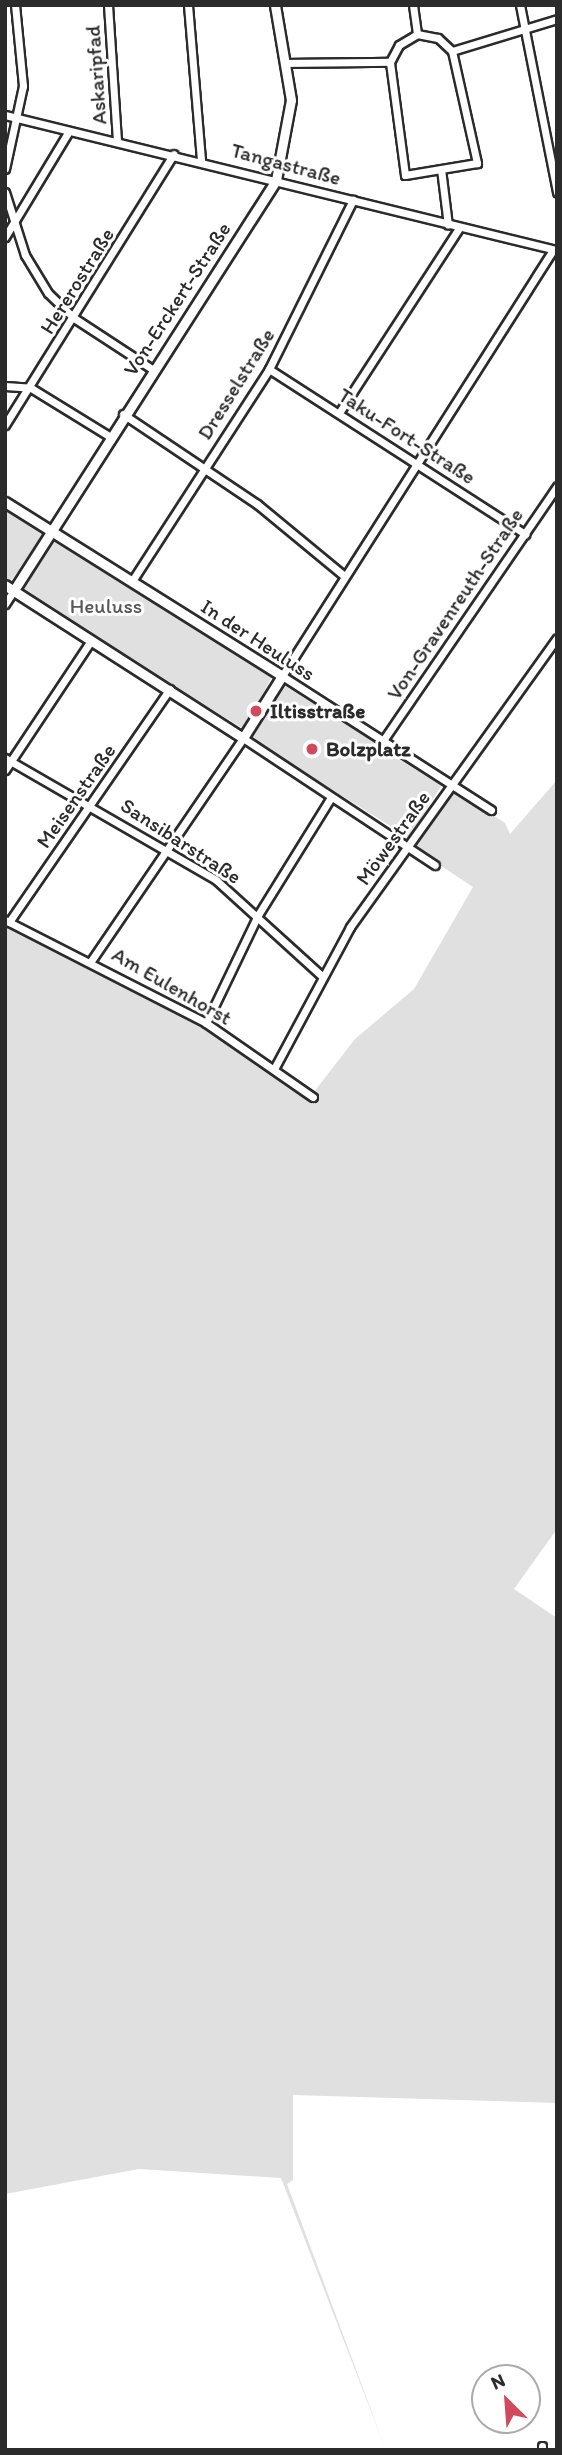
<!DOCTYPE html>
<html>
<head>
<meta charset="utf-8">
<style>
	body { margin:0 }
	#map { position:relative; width:562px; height:2455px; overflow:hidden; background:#fff; font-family:Itim,sans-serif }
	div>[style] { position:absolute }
	.green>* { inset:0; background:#e0e0e0; transform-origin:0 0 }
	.roads { filter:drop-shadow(2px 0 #2b2b2b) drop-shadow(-2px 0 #2b2b2b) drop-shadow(0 2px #2b2b2b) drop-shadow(0 -2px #2b2b2b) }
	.minor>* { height:7px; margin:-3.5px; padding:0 3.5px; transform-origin:3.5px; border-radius:3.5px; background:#fff }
	.tertiary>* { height:9px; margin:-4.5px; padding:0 4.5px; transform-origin:4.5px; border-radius:4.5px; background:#fff }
	.dots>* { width:19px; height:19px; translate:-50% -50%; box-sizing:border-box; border:4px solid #fff; border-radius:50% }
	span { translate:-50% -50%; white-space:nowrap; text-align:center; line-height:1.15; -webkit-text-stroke:6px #fff; paint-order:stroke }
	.street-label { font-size:21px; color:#2b2b2b }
	.park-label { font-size:21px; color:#585858 }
	.poi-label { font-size:21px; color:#2b2b2b; font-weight:700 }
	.left { translate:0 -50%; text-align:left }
	.frame { position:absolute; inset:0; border:7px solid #2b2b2b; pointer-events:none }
	.north { position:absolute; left:471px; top:2364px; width:70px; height:70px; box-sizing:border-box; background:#fff; border:2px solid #aaa; border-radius:50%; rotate:335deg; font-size:19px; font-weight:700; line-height:28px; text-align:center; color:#2b2b2b }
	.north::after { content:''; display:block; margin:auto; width:24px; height:32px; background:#d1495b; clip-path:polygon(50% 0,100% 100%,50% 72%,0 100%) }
</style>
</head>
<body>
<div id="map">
	<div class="green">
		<i style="clip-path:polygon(5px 504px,47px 530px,9px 584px,5px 582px)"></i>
		<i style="clip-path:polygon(54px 532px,273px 675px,244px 729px,21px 593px)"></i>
		<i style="left:282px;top:684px;width:189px;height:63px;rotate:32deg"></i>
		<i style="clip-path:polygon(557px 780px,557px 1529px,514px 1589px,557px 1618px,557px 2103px,293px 2095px,293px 2180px,287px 2184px,386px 2450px,281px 2178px,139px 2169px,5px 2194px,5px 923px,214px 1032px,310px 1097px,355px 1039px,414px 989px,473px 887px,414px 848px,454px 790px,505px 823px,510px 834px)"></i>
	</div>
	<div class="roads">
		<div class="minor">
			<i style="left:108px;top:5px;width:137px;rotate:86.2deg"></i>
			<i style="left:188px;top:5px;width:156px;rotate:85.2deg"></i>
			<i style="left:413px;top:5px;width:29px;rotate:82deg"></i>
			<i style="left:520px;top:5px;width:191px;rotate:78.8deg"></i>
			<i style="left:417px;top:34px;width:21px;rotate:11deg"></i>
			<i style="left:438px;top:38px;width:19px;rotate:43deg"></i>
			<i style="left:452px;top:51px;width:115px;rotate:77.4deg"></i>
			<i style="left:477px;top:163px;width:73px;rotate:170.5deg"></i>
			<i style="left:405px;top:175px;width:114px;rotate:-97.6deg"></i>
			<i style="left:390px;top:62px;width:19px;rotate:-62deg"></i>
			<i style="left:399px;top:45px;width:21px;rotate:-31deg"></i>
			<i style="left:452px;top:51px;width:110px;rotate:-16.9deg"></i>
			<i style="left:286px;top:63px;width:104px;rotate:-0.6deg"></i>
			<i style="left:5px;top:115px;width:567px;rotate:13.77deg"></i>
			<i style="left:5px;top:169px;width:85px;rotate:-77.8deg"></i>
			<i style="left:23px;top:86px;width:81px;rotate:-95.6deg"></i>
			<i style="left:441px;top:169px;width:56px;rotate:82.9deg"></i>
			<i style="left:5px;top:192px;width:66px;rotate:72.4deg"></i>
			<i style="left:25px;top:255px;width:44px;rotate:58.8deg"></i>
			<i style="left:48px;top:293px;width:36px;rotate:44deg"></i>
			<i style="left:74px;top:318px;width:93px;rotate:33.2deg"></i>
			<i style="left:5px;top:237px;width:124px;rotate:-58.9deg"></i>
			<i style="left:269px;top:369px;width:305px;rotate:32.8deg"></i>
			<i style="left:5px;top:386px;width:26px;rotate:4deg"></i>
			<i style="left:31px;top:388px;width:92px;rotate:31.6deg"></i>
			<i style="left:339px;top:413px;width:221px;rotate:-57deg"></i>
			<i style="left:123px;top:414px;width:161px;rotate:33.9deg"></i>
			<i style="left:257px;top:504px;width:112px;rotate:39.5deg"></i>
			<i style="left:5px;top:425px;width:319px;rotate:-58.1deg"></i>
			<i style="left:134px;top:578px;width:249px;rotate:-57.1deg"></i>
			<i style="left:269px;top:369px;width:189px;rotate:-63.6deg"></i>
			<i style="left:5px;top:604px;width:17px;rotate:-57deg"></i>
			<i style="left:382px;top:742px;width:310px;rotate:-55.6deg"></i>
			<i style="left:5px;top:758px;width:244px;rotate:30deg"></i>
			<i style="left:216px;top:880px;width:143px;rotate:42.2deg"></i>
			<i style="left:5px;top:770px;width:154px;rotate:-56.4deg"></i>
			<i style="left:491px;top:810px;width:248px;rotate:-147.3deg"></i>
			<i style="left:282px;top:676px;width:505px;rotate:-57.54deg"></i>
			<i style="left:5px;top:920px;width:226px;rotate:27.1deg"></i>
			<i style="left:206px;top:1023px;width:130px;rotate:34.7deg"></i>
			<i style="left:9px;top:922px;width:283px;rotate:-55.4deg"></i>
			<i style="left:91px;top:961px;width:270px;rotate:-55.7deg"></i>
			<i style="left:243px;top:738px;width:230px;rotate:33.5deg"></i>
			<i style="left:206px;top:1023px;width:120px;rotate:-64.3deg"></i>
			<i style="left:258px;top:915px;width:137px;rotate:-58.2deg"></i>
			<i style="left:274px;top:1069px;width:161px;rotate:-61.8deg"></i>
			<i style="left:350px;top:927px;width:355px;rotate:-54.4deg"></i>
			<i style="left:542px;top:2450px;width:4px;rotate:-90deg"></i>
		</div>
		<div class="tertiary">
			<i style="left:5px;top:502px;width:327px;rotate:32.1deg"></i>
			<i style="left:282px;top:676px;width:73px;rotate:122.2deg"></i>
			<i style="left:243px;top:738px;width:283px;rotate:-147.3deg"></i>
			<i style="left:14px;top:590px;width:487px;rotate:-57.4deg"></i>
			<i style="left:276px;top:180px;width:81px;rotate:-79.4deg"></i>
			<i style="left:291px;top:100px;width:96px;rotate:-99.6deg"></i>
		</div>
	</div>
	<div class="dots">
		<i style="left:256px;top:711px;background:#d1495b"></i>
		<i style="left:312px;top:749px;background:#d1495b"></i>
	</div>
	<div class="street-label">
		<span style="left:96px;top:75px;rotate:-94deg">Askaripfad</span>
		<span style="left:286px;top:164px;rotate:15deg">Tangastraße</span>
		<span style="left:77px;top:281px;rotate:-58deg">Hererostraße</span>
		<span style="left:177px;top:299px;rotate:-57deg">Von-Erckert-Straße</span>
		<span style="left:236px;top:384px;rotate:-58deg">Dresselstraße</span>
		<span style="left:407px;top:436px;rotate:33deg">Taku-Fort-Straße</span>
		<span style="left:455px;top:604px;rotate:-56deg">Von-Gravenreuth-Straße</span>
		<span style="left:258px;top:640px;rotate:33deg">In der Heuluss</span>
		<span style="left:76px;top:796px;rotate:-55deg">Meisenstraße</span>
		<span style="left:393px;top:838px;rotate:-54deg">Möwestraße</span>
		<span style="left:181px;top:841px;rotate:33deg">Sansibarstraße</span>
		<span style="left:172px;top:986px;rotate:30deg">Am Eulenhorst</span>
	</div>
	<div class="park-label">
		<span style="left:106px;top:606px">Heuluss</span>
	</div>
	<div class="poi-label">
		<span class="left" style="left:270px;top:711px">Iltisstraße</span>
		<span class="left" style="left:326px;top:749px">Bolzplatz</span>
	</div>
	<div class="frame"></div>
	<div class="north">N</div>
</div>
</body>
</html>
